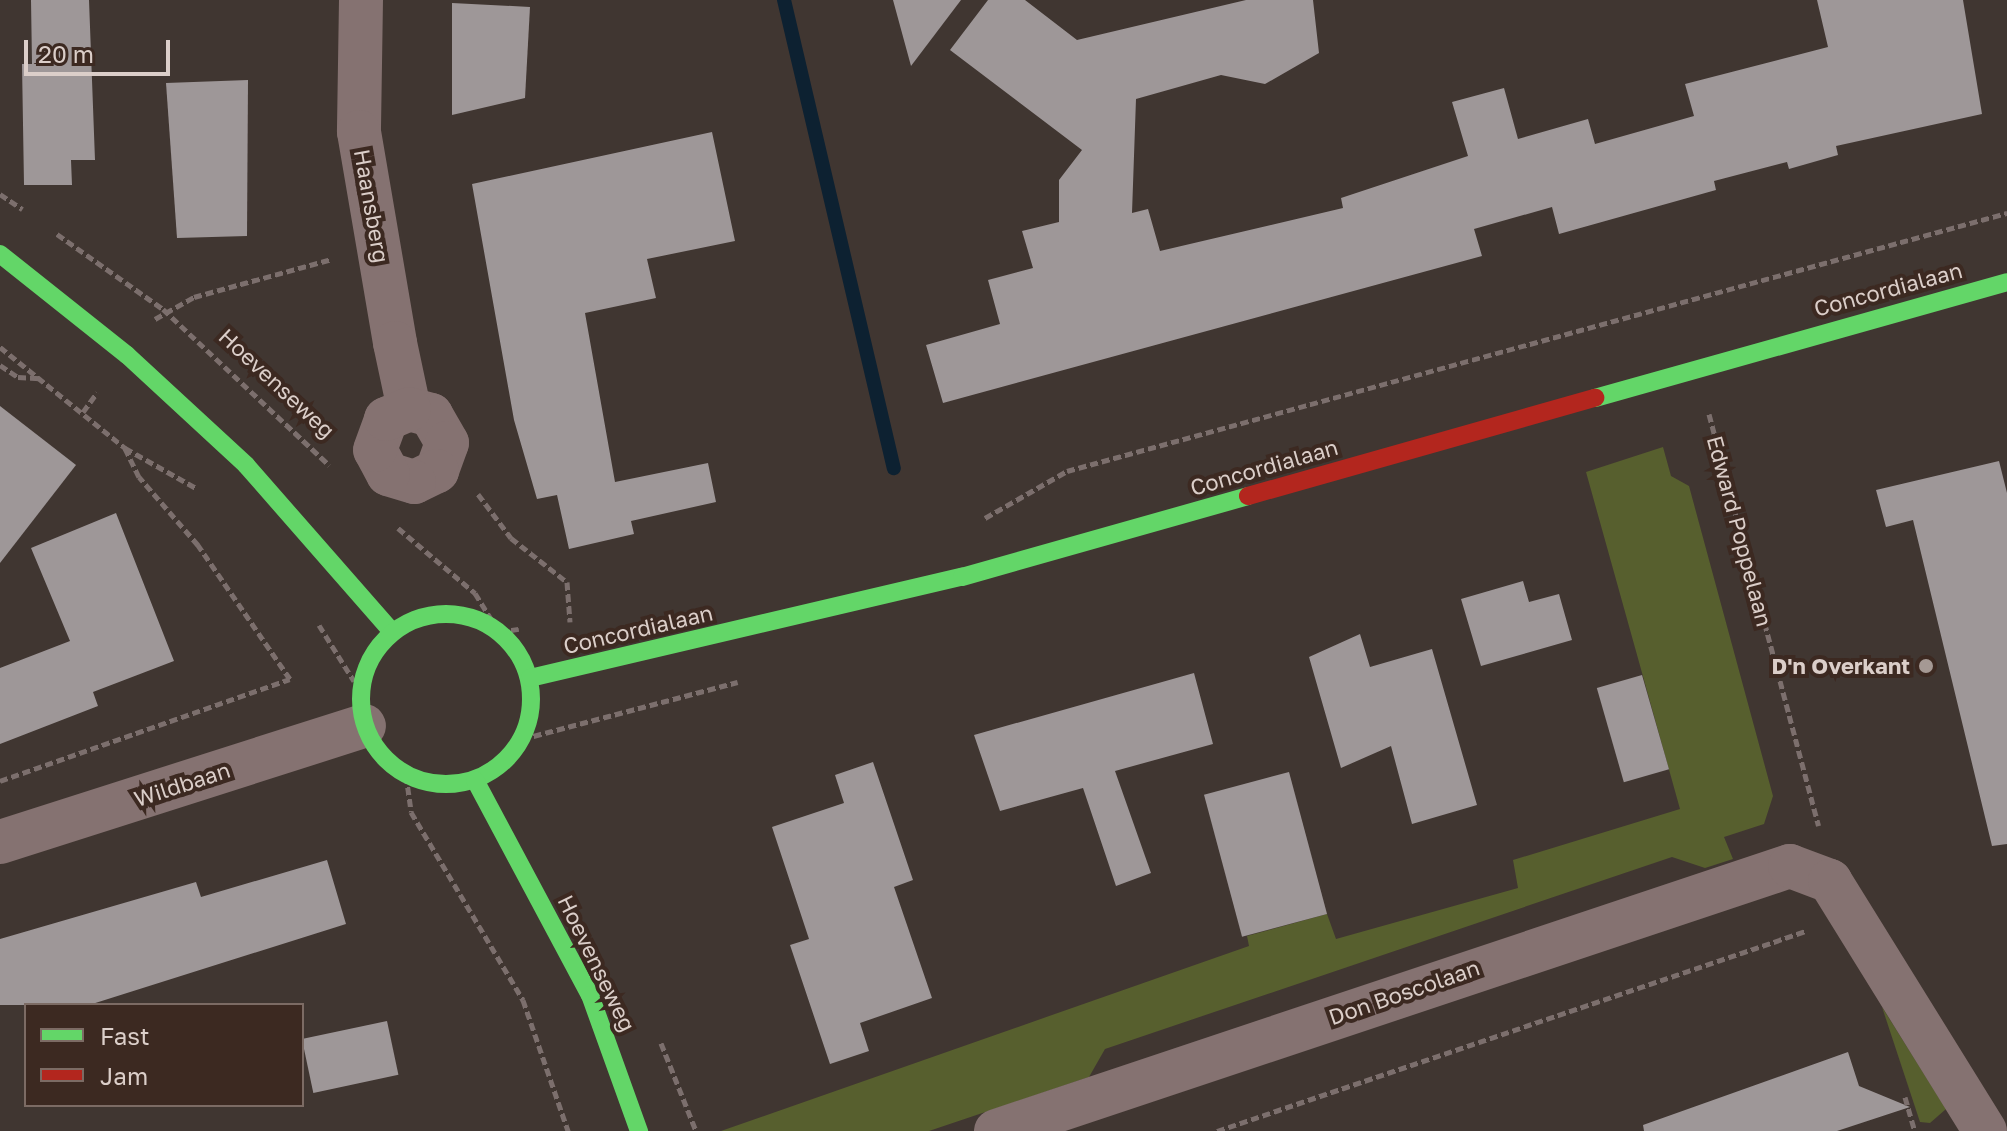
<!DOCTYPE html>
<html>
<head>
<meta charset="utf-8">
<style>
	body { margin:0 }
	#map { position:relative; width:2007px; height:1131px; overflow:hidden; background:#403631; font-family:"Golos Text",sans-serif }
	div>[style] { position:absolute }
	.green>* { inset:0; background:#575f2e }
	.stream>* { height:14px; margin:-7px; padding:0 7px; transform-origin:7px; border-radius:7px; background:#0d2131 }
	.building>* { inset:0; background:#9e9798; transform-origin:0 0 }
	.path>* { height:5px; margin-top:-2.5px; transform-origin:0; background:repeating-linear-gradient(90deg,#7c6f6d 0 8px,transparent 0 12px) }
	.street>* { height:44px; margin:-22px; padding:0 22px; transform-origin:22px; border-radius:22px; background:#857271 }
	.fast>* { height:18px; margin:-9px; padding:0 9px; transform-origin:9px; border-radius:9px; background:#63d668 }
	.fast>.ring { margin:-9px; padding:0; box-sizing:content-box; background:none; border:18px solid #63d668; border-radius:50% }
	.jam>* { height:18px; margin:-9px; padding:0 9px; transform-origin:9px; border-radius:9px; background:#b3261e }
	.dots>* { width:22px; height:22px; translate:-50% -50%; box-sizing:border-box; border:4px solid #3c2921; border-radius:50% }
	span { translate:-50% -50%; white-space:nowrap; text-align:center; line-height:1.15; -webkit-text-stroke:8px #3c2921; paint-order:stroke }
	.street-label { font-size:22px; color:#dbcec9 }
	.poi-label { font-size:22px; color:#dbcec9; font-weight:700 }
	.right { translate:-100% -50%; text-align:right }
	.legend { position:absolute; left:24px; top:1003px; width:280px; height:104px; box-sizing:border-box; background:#3c2921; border:2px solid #7c6b64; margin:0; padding:10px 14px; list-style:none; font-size:24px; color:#dbcec9 }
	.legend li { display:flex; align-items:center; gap:16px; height:40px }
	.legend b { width:40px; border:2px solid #7c6b64 }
	.scale { position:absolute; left:24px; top:40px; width:146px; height:36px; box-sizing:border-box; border:4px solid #dbcec9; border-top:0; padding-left:10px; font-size:24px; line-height:28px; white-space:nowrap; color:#dbcec9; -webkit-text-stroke:6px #3c2921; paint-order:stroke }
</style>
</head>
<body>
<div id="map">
	<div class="green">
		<i style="clip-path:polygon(1663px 447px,1671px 476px,1689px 486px,1773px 796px,1764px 824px,1724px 837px,1733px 859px,1705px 868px,1672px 857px,1105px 1049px,1089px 1077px,929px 1131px,721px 1131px,1249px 946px,1247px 936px,1327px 914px,1336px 939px,1518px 888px,1513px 860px,1680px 809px,1586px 472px)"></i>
		<i style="clip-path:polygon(1882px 1007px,1946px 1109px,1930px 1123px,1920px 1122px)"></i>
	</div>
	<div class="stream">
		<i style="left:784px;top:0;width:481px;rotate:76.8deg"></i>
	</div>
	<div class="building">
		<i style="clip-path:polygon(31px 0,89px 0,95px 160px,71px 160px,72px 185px,24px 185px,22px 64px,32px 64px)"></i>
		<i style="clip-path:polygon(893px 0,961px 0,911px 66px)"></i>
		<i style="clip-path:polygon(988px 0,1025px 0,1077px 40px,1246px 0,1313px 0,1319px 53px,1265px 84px,1221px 75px,1136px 99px,1132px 213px,1148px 209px,1160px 251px,1343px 208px,1341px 198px,1468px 156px,1452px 102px,1504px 88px,1518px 139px,1588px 119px,1595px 144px,1694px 116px,1685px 84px,1828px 47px,1817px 0,1963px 0,1982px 114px,1836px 146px,1838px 155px,1789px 169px,1787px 162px,1714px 181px,1716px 190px,1559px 234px,1552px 207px,1474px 229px,1482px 256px,943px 403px,926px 345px,1000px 324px,988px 280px,1033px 268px,1022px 231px,1059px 222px,1059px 180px,1082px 150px,950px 50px)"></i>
		<i style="clip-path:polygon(452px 3px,530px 7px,525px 98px,452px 115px)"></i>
		<i style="clip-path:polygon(248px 80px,247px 236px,177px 238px,166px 83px)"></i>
		<i style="clip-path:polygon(712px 132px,735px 241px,647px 259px,656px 298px,585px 313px,615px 482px,708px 463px,716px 502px,631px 521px,634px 534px,569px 549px,557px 495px,537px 499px,514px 420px,472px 184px)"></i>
		<i style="clip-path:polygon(0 406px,76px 465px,0 563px)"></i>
		<i style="clip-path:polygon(1999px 461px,2007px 493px,2007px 844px,1992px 846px,1913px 520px,1886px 527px,1876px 490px)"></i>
		<i style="clip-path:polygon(116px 513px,174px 661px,93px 692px,98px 706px,0 744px,0 668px,70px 641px,31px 548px)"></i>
		<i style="clip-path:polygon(1523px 581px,1529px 602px,1559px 594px,1572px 640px,1481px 666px,1461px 599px)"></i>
		<i style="clip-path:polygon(1360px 634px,1370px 667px,1432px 649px,1477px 805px,1412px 824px,1391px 746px,1341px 768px,1309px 657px)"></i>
		<i style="clip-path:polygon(1194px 673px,1213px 744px,1115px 771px,1151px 873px,1116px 886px,1083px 788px,1000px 811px,974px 735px)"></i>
		<i style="left:1642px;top:675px;width:98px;height:47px;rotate:74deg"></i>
		<i style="clip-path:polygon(873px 762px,913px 880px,894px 887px,932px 998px,860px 1023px,869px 1051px,830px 1064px,790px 945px,809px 939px,772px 827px,844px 803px,835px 775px)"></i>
		<i style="left:1289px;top:772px;width:147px;height:88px;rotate:75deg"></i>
		<i style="clip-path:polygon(327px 860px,346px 924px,89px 1005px,0 1005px,0 939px,196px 882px,201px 897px)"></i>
		<i style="left:387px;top:1021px;width:55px;height:87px;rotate:78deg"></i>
		<i style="clip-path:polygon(1848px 1052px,1859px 1086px,1910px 1107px,1837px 1131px,1644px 1131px,1643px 1125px)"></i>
	</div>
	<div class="path">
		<i style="left:0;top:194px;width:27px;rotate:34deg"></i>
		<i style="left:57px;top:234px;width:130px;rotate:35.3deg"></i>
		<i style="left:163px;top:309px;width:228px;rotate:43.2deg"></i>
		<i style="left:155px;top:319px;width:45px;rotate:-29.4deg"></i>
		<i style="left:194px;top:297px;width:143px;rotate:-15.4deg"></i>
		<i style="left:0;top:347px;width:161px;rotate:38.9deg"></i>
		<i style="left:125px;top:448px;width:81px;rotate:29.4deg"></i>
		<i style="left:0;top:365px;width:22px;rotate:34deg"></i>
		<i style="left:18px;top:377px;width:22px;rotate:3deg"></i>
		<i style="left:83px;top:412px;width:24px;rotate:-54deg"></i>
		<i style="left:1709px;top:414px;width:426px;rotate:75.1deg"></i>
		<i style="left:478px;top:494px;width:55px;rotate:53.1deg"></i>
		<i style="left:511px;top:538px;width:71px;rotate:38.2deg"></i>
		<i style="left:567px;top:582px;width:40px;rotate:85.7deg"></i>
		<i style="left:985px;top:518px;width:95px;rotate:-29.8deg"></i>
		<i style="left:1067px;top:471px;width:975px;rotate:-15.35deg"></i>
		<i style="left:398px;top:528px;width:101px;rotate:40.2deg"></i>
		<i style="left:475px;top:593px;width:46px;rotate:58.4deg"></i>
		<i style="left:499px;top:632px;width:20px;rotate:-9deg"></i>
		<i style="left:319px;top:625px;width:66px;rotate:58deg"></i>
		<i style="left:522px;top:739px;width:223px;rotate:-14.8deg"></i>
		<i style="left:406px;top:775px;width:37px;rotate:82deg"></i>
		<i style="left:411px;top:812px;width:219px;rotate:59.2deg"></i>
		<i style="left:523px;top:1000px;width:139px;rotate:71deg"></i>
		<i style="left:0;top:781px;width:307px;rotate:-19.4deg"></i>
		<i style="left:290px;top:679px;width:163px;rotate:-124.5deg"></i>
		<i style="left:198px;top:545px;width:90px;rotate:-130.9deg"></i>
		<i style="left:139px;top:477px;width:32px;rotate:-116deg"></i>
		<i style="left:661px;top:1043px;width:95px;rotate:68.3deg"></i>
		<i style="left:1905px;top:1097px;width:35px;rotate:74deg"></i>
		<i style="left:1217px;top:1131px;width:622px;rotate:-18.76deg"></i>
	</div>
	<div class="street">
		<i style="left:361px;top:0;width:132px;rotate:90.9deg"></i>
		<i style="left:359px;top:132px;width:214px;rotate:80.3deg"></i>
		<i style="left:395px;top:343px;width:67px;rotate:78deg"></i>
		<i style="left:409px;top:409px;width:23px;rotate:15deg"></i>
		<i style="left:431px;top:415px;width:32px;rotate:60deg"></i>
		<i style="left:447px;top:443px;width:30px;rotate:110deg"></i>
		<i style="left:437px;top:471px;width:25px;rotate:154deg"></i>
		<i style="left:414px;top:482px;width:27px;rotate:-163deg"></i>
		<i style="left:388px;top:474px;width:27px;rotate:-118deg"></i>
		<i style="left:375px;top:450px;width:33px;rotate:-70deg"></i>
		<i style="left:386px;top:419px;width:25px;rotate:-23deg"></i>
		<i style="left:0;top:842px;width:382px;rotate:-17.7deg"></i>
		<i style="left:996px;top:1131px;width:837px;rotate:-18.46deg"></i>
		<i style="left:1790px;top:866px;width:43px;rotate:20.6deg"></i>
		<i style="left:1830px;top:881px;width:294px;rotate:58.2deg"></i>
	</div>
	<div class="fast">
		<i style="left:0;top:254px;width:162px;rotate:38.5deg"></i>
		<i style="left:127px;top:355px;width:162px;rotate:42.7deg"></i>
		<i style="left:246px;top:465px;width:222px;rotate:48.8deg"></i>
		<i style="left:1595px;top:398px;width:428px;rotate:-15.7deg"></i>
		<i class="ring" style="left:361px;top:614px;width:152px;height:152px"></i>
		<i style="left:530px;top:678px;width:444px;rotate:-13.2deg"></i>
		<i style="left:962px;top:577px;width:297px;rotate:-15.8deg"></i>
		<i style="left:475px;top:780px;width:244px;rotate:61.9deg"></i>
		<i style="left:590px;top:995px;width:145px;rotate:70.2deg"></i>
	</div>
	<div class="jam">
		<i style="left:1248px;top:496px;width:361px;rotate:-15.8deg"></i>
	</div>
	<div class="dots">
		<i style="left:1926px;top:666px;background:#a59994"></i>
	</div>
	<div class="street-label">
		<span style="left:372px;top:206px;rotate:80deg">Haansberg</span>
		<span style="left:1888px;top:289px;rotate:-15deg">Concordialaan</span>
		<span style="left:277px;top:383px;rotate:43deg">Hoevenseweg</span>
		<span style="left:1264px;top:467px;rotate:-16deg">Concordialaan</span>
		<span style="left:1740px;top:531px;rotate:75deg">Edward Poppelaan</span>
		<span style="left:638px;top:629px;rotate:-13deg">Concordialaan</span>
		<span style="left:182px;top:784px;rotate:-18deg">Wildbaan</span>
		<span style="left:597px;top:963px;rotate:64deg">Hoevenseweg</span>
		<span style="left:1404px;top:992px;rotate:-19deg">Don Boscolaan</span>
	</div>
	<div class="poi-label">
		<span class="right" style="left:1910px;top:666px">D'n Overkant</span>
	</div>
	<ul class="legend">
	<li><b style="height:10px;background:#63d668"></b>Fast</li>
	<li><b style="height:10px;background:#b3261e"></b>Jam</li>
	</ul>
	<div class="scale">20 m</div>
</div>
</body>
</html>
